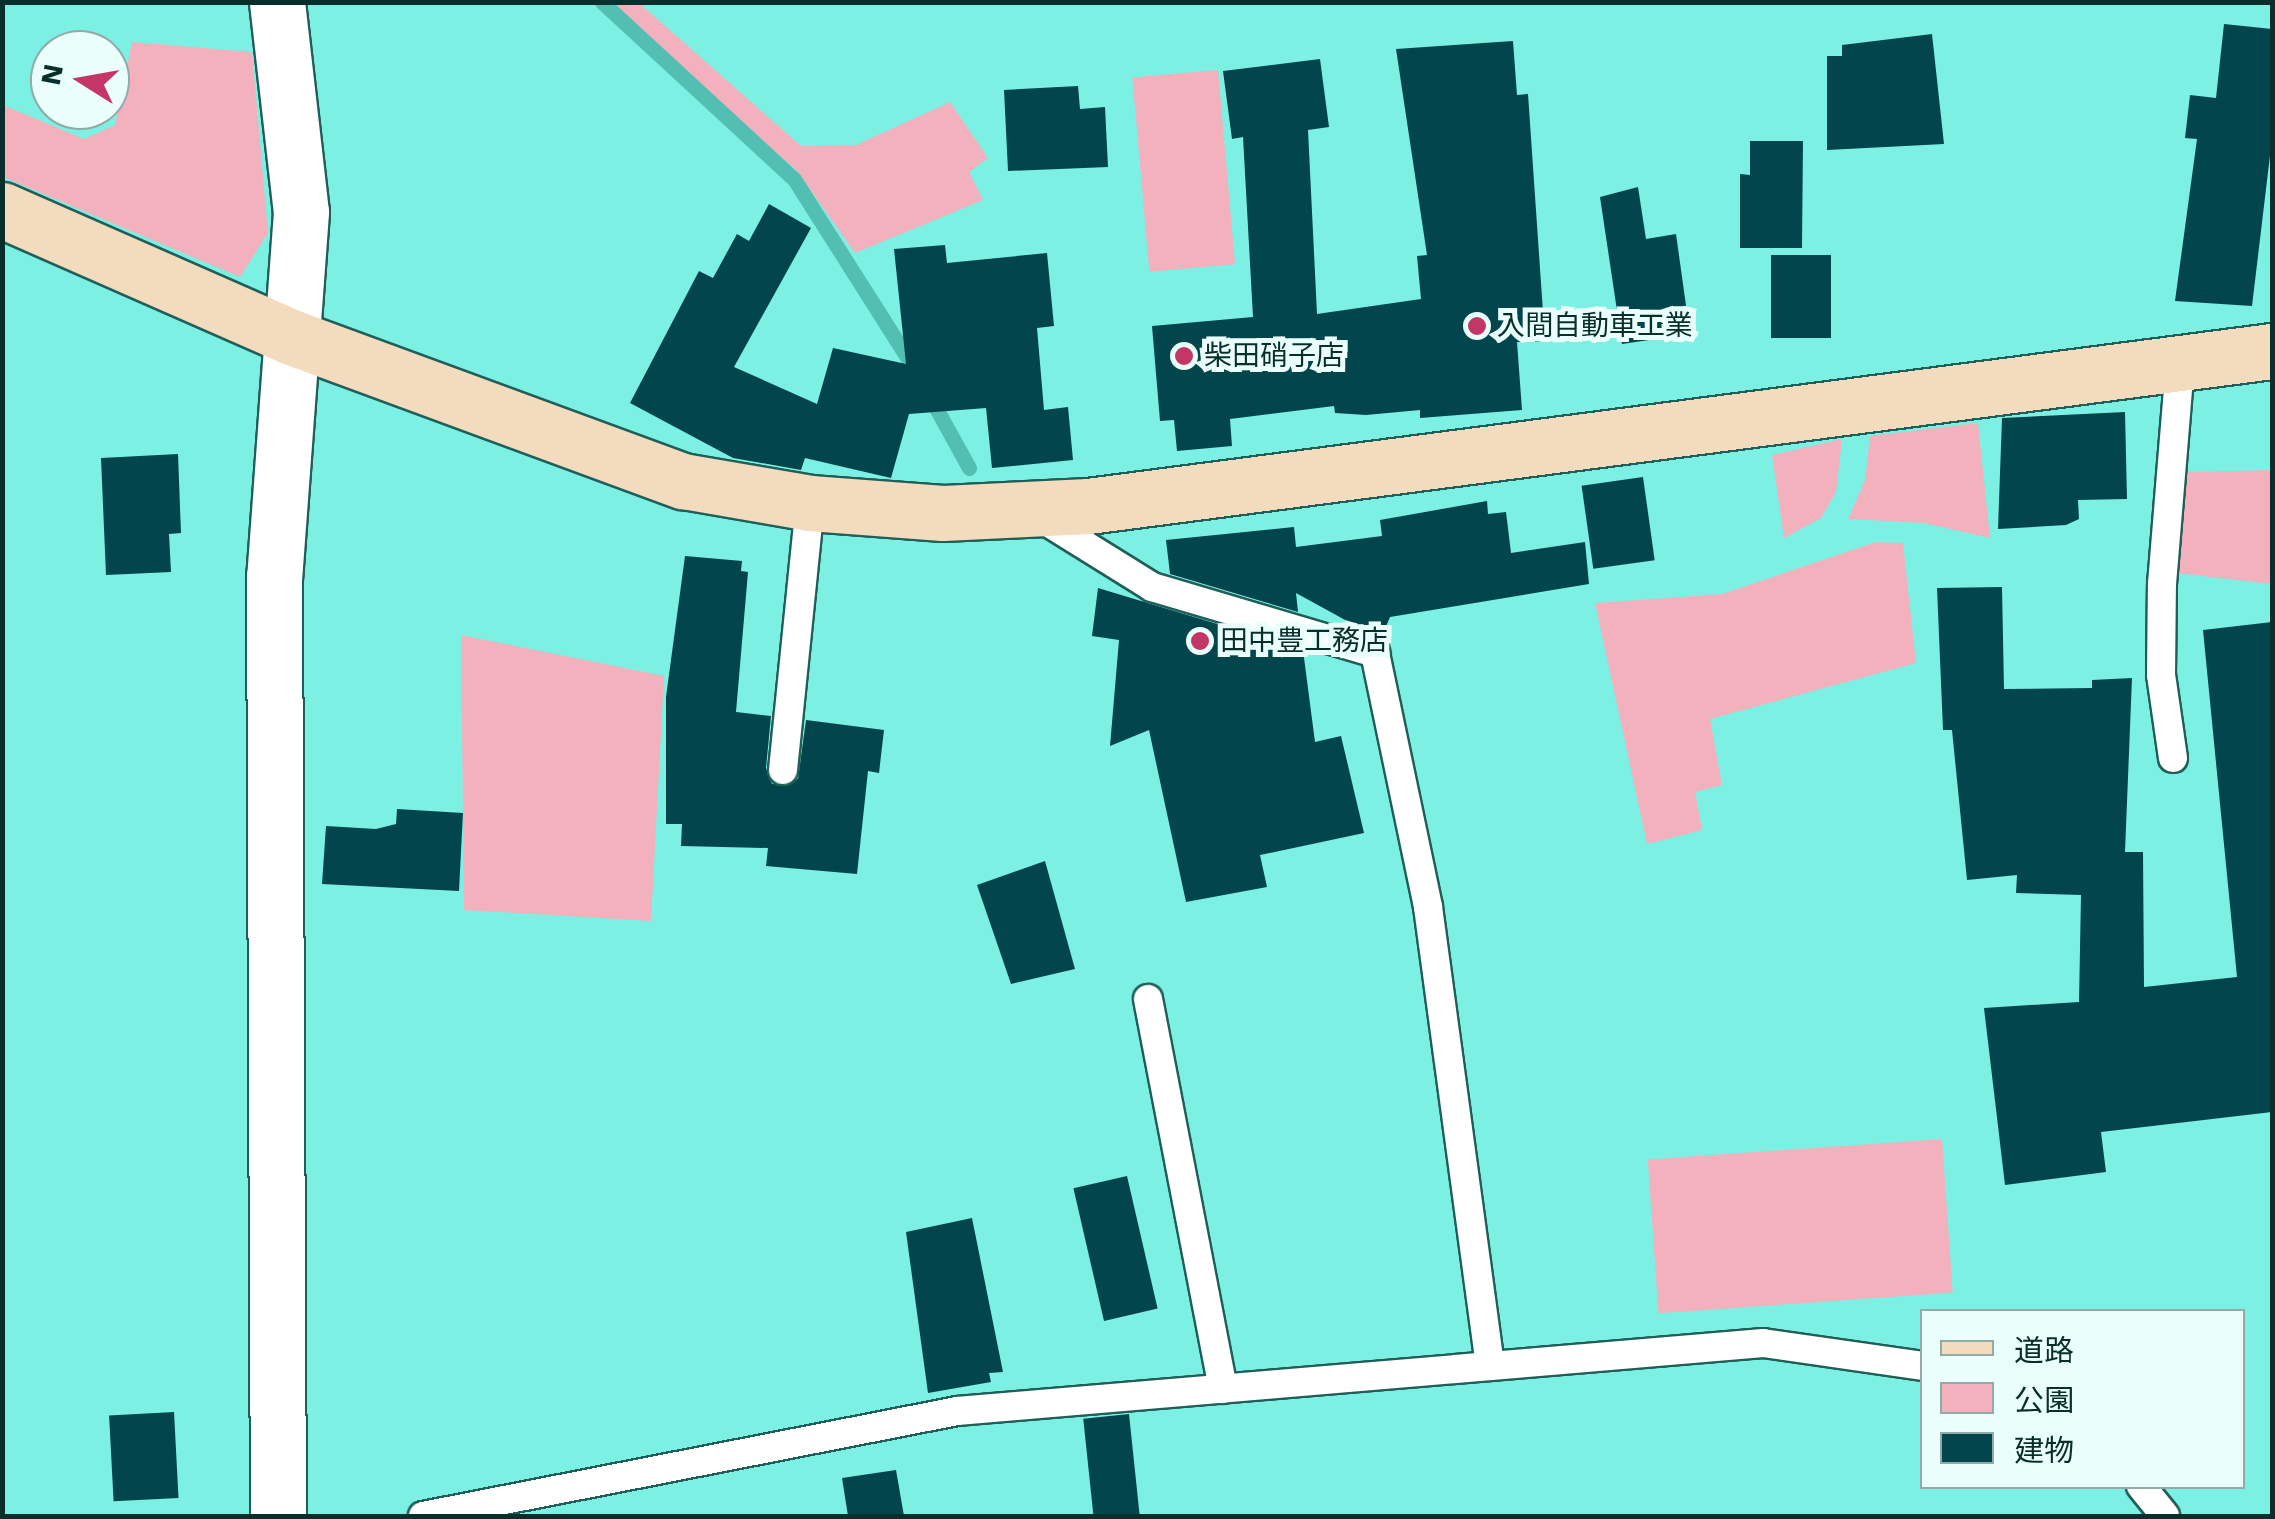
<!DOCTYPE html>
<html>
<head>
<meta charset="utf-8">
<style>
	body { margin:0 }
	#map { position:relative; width:2275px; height:1519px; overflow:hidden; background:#7cf0e2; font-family:"Work Sans","Noto Sans JP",sans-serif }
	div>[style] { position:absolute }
	.green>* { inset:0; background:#f3b1be; transform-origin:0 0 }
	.stream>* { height:15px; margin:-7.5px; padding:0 7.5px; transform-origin:7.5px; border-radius:7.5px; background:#53bfb3 }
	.building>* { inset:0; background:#02454c; transform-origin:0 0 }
	.roads { filter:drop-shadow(2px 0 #205f59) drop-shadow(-2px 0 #205f59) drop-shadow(0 2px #205f59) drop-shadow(0 -2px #205f59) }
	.lane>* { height:28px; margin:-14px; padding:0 14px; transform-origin:14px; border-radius:14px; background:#fff }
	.street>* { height:55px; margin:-27.5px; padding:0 27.5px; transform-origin:27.5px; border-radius:27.5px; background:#fff }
	.secondary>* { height:55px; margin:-27.5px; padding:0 27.5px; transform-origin:27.5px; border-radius:27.5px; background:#f3dbbd }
	.dots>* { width:28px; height:28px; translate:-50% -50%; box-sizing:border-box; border:5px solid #eafefb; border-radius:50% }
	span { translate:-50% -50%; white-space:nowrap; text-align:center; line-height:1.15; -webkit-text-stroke:10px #eafefb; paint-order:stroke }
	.poi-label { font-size:28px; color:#082f2b }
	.left { translate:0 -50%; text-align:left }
	.frame { position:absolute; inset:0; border:5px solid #082f2b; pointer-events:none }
	.legend { position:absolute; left:1920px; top:1309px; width:325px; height:180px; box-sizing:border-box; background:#eafefb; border:2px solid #90aba8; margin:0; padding:12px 18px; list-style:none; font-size:30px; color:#082f2b }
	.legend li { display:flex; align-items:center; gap:20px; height:50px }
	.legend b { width:50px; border:2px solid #90aba8 }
	.north { position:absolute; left:30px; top:30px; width:100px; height:100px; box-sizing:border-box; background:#eafefb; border:2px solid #90aba8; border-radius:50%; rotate:281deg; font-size:28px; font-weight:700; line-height:40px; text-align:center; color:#082f2b }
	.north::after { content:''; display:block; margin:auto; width:35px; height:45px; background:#c43665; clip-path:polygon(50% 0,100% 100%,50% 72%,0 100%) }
</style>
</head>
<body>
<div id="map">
	<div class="green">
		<i style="clip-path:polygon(608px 3px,639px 3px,801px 146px,856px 145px,950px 102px,988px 158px,969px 172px,983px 200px,855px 253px,797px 171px)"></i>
		<i style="clip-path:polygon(132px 42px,252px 52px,268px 233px,240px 277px,3px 177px,3px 105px,84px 139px,115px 125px)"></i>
		<i style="left:1218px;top:70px;width:195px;height:86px;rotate:85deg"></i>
		<i style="clip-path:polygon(1978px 423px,1990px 538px,1924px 523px,1848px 519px,1865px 480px,1870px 436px)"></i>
		<i style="clip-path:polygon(1842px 439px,1836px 492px,1821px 518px,1784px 538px,1772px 455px)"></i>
		<i style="clip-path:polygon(2272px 470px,2272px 584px,2176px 573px,2185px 472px)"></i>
		<i style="clip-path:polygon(1876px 542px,1903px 543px,1916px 663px,1710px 719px,1722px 785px,1695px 792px,1702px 830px,1647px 844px,1595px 603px,1722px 594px)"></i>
		<i style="clip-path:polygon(461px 635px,664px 676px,651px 921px,464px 910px)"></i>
		<i style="left:1942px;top:1139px;width:154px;height:295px;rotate:86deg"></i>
	</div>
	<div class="stream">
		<i style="left:602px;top:2px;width:261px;rotate:42.7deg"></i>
		<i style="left:794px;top:179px;width:224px;rotate:57.6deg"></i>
		<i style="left:930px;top:397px;width:81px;rotate:61.2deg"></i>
	</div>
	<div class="building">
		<i style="clip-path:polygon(2224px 24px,2272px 29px,2272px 139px,2252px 306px,2175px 301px,2197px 139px,2185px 138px,2190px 95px,2216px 98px)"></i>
		<i style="clip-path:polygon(1932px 34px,1944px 144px,1827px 150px,1827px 56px,1842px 56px,1842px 45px)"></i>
		<i style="clip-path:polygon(1513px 41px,1517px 95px,1528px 94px,1545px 341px,1517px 342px,1522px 410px,1420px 418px,1420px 410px,1366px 415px,1335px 413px,1334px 406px,1230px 419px,1232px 446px,1177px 451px,1174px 420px,1160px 421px,1152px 326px,1253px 317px,1243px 137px,1232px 139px,1223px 71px,1320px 59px,1329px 127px,1308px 130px,1317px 314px,1421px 299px,1417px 256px,1427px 255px,1396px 49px)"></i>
		<i style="clip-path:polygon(1078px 86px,1080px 109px,1105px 107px,1108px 167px,1008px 171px,1004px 90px)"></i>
		<i style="clip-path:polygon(1750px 141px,1803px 141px,1802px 248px,1740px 248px,1740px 174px,1750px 175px)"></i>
		<i style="clip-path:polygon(1638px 187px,1646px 239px,1676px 234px,1690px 334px,1622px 344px,1600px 197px)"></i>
		<i style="clip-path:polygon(769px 204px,811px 228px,734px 367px,817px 404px,833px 348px,906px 364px,894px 249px,945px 245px,947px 263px,1047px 253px,1054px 326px,1037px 328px,1044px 410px,1068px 407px,1073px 460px,992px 468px,986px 408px,909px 414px,891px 478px,805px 458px,801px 470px,733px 458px,630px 403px,699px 271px,713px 278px,737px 234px,749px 241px)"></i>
		<i style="left:1771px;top:255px;width:60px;height:83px"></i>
		<i style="clip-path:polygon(2125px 412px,2127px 499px,2078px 500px,2079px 519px,2066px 525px,1998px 529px,2002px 418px)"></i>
		<i style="clip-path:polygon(178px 454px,181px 533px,169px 534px,171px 572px,106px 575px,101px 458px)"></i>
		<i style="left:1643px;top:477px;width:84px;height:62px;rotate:82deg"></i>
		<i style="clip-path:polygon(1487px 501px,1488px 514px,1506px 512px,1511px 553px,1585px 542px,1589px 584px,1390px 617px,1385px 629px,1367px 632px,1296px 593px,1298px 612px,1170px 574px,1166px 540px,1294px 527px,1296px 547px,1382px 536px,1380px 520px)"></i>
		<i style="clip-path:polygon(685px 556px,742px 561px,741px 571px,748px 572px,736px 712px,771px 716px,766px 768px,772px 784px,798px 779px,806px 720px,884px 730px,879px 773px,868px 771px,857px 874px,766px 866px,768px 848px,681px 846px,682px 824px,666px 824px,666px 697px)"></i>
		<i style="clip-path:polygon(2002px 587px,2004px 689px,2092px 688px,2092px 680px,2132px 678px,2125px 852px,2143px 852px,2144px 987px,2237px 977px,2203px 630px,2272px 622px,2272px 1112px,2101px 1132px,2106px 1172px,2005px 1185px,1984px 1008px,2079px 1002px,2081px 895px,2016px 893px,2017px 875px,1967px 880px,1952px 730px,1943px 730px,1937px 588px)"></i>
		<i style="clip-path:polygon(1098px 588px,1303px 650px,1315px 742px,1341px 736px,1364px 833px,1260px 855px,1267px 887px,1186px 902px,1149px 730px,1110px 746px,1119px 640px,1092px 636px)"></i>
		<i style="clip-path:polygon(397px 809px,463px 813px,459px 891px,322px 884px,326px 826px,376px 829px,396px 824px)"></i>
		<i style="clip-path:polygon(1045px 861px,1075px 969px,1011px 984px,977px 885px)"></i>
		<i style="left:1127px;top:1176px;width:136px;height:55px;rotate:77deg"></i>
		<i style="clip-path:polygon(972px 1218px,1003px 1372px,989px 1373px,991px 1382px,928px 1393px,906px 1232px)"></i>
		<i style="left:174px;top:1412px;width:86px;height:65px;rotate:87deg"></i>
		<i style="left:1129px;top:1414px;width:103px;height:46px;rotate:84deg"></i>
		<i style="clip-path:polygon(896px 1470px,904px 1516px,848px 1516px,842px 1478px)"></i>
	</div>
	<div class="roads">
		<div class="lane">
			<i style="left:1038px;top:516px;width:134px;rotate:31.9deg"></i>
			<i style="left:1152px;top:587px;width:233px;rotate:16.5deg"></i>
			<i style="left:1375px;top:653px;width:259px;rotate:78.2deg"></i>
			<i style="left:1428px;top:907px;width:463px;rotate:82.3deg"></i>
			<i style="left:2173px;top:758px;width:84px;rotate:-98.2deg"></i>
			<i style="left:2161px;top:675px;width:91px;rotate:-89.4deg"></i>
			<i style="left:2162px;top:584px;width:222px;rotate:-85.3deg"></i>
			<i style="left:783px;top:770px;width:268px;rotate:-84.2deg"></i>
			<i style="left:1148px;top:999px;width:397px;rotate:79.1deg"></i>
			<i style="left:2141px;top:1486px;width:38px;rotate:51deg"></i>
			<i style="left:423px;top:1516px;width:544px;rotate:-11.12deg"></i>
			<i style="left:957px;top:1411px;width:809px;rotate:-4.82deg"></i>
			<i style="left:1763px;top:1343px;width:161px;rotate:8.2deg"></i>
		</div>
		<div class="street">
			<i style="left:277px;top:2px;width:211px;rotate:83.5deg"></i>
			<i style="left:301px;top:212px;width:365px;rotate:94.2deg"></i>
			<i style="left:274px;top:576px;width:940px;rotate:89.76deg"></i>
		</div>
		<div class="secondary">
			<i style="left:2px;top:210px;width:316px;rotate:23.7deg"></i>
			<i style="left:291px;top:337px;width:418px;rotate:20.2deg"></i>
			<i style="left:683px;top:481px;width:129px;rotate:9.8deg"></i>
			<i style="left:810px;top:503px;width:133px;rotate:4.3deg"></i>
			<i style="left:943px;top:513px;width:145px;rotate:-2.8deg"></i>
			<i style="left:1088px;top:506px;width:1194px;rotate:-7.46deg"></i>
		</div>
	</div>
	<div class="dots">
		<i style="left:1477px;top:326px;background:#c43665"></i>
		<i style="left:1184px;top:356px;background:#c43665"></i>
		<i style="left:1200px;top:641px;background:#c43665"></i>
	</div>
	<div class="poi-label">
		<span class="left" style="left:1497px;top:326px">入間自動車工業</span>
		<span class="left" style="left:1204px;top:356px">柴田硝子店</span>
		<span class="left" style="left:1220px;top:641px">田中豊工務店</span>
	</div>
	<div class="frame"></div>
	<ul class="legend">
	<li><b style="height:12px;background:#f3dbbd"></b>道路</li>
	<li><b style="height:28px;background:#f3b1be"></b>公園</li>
	<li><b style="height:28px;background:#02454c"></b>建物</li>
	</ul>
	<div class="north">N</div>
</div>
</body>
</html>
